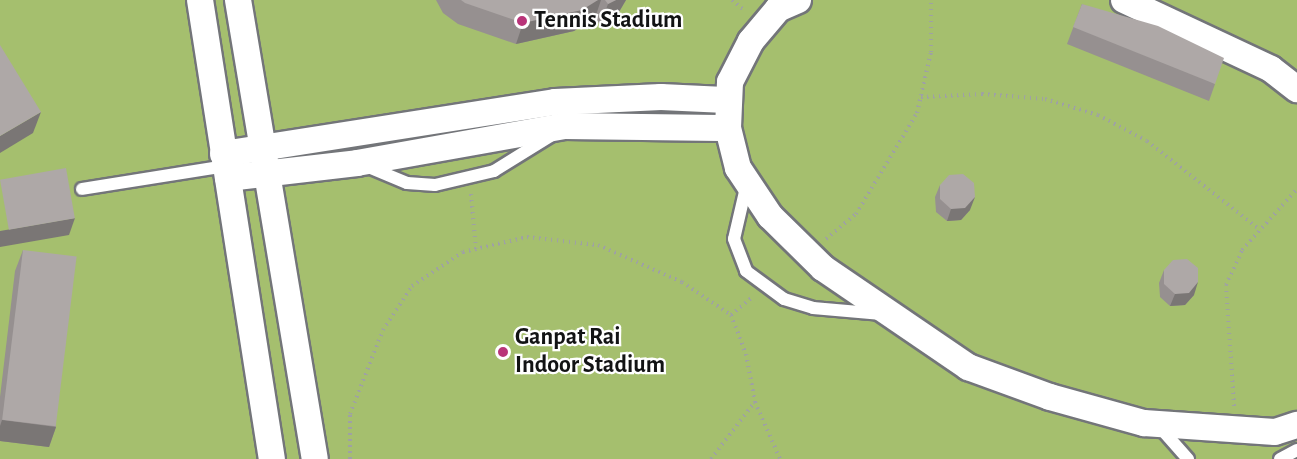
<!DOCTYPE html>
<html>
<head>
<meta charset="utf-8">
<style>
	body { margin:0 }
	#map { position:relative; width:1297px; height:459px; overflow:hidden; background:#e4e7eb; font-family:"Alegreya Sans",sans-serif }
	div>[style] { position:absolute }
	.green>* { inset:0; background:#a5bf6e; transform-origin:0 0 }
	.path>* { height:4px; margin-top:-2px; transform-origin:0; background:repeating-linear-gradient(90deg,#9fa1a4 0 1.5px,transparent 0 6px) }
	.roads { filter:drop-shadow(2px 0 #737579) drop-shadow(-2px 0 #737579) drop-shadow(0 2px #737579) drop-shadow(0 -2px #737579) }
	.service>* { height:12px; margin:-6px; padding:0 6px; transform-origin:6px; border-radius:6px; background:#fff }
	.minor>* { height:26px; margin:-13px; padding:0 13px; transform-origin:13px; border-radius:13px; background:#fff }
	.wall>* { inset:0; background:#969090 }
	.shaded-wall>* { inset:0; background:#7a7675 }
	.building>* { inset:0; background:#aea8a7; transform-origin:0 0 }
	.dots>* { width:16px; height:16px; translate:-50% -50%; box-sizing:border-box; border:3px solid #fff; border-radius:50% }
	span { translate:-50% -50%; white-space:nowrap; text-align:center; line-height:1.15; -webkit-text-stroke:4.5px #fff; paint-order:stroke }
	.poi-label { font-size:24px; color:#121314; font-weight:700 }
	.left { translate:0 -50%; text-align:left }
</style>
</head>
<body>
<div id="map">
	<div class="green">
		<i style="left:0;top:0;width:1297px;height:459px"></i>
	</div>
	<div class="path">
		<i style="left:732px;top:0;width:17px;rotate:40deg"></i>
		<i style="left:921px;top:97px;width:61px;rotate:-2.8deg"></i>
		<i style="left:982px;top:94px;width:63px;rotate:4.5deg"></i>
		<i style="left:1045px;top:99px;width:55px;rotate:16.8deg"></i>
		<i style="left:1098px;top:115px;width:55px;rotate:28deg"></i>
		<i style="left:1147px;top:141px;width:144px;rotate:38.2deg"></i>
		<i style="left:471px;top:194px;width:55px;rotate:84.8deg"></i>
		<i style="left:826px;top:239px;width:39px;rotate:-40deg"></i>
		<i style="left:856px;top:214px;width:118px;rotate:-58.9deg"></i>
		<i style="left:917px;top:113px;width:63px;rotate:-77.1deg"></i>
		<i style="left:931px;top:52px;width:52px;rotate:-90deg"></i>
		<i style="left:731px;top:315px;width:30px;rotate:-40deg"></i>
		<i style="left:1234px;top:406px;width:121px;rotate:-93.8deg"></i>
		<i style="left:1226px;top:285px;width:38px;rotate:-65deg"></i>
		<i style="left:1242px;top:250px;width:82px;rotate:-48deg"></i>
		<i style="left:350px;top:459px;width:45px;rotate:-90deg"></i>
		<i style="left:350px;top:414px;width:90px;rotate:-68.6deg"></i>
		<i style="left:383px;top:330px;width:53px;rotate:-56.6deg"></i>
		<i style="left:412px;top:286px;width:61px;rotate:-33.7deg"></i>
		<i style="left:463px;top:252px;width:66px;rotate:-13.2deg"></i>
		<i style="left:527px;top:237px;width:71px;rotate:6.4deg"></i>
		<i style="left:598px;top:245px;width:92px;rotate:23.8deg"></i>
		<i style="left:682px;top:282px;width:59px;rotate:34deg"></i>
		<i style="left:731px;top:315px;width:42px;rotate:69deg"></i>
		<i style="left:746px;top:354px;width:49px;rotate:79.4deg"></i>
		<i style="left:755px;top:402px;width:62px;rotate:66.3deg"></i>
		<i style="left:711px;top:459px;width:71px;rotate:-52.5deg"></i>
	</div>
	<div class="roads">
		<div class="service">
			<i style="left:366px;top:166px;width:44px;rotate:22.5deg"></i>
			<i style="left:407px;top:183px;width:28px;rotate:4deg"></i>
			<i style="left:435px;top:185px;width:61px;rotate:-13.3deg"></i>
			<i style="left:494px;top:171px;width:68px;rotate:-31.8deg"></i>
			<i style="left:747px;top:183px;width:57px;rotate:103.1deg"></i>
			<i style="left:734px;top:239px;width:34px;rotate:69deg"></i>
			<i style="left:746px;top:271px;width:47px;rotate:36.4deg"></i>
			<i style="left:784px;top:299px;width:30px;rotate:17deg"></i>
			<i style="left:813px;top:308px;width:69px;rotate:5deg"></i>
			<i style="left:82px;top:189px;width:146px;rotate:-9.1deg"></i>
			<i style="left:1157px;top:424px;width:47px;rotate:48.5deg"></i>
			<i style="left:1280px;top:459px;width:19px;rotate:-28deg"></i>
		</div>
		<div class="minor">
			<i style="left:200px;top:0;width:465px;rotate:81.1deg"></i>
			<i style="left:238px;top:0;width:465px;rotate:80.5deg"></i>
			<i style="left:798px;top:0;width:22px;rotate:156deg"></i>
			<i style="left:778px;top:9px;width:42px;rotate:130.2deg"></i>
			<i style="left:751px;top:41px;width:46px;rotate:117.1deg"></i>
			<i style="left:730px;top:82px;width:46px;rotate:92.5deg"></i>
			<i style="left:728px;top:128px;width:41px;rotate:76deg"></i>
			<i style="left:738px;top:168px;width:58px;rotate:56.3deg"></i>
			<i style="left:770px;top:216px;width:74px;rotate:44.5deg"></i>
			<i style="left:823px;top:268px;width:176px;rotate:34.3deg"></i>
			<i style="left:968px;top:367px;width:87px;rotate:20.1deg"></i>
			<i style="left:1050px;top:397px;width:98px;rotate:15.5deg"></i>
			<i style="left:1144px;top:423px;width:131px;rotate:3.9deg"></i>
			<i style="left:1275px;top:432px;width:23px;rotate:-18deg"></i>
			<i style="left:1124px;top:0;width:162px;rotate:25.1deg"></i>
			<i style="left:1271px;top:69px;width:33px;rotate:38deg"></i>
			<i style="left:223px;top:154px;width:336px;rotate:-8.9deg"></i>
			<i style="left:555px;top:102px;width:106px;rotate:-2.7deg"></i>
			<i style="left:661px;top:97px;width:64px;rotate:2.7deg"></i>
			<i style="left:228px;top:178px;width:130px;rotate:-6.6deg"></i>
			<i style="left:357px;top:163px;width:211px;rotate:-10.1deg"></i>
			<i style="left:565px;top:126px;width:163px;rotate:0.7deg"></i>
		</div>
	</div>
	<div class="wall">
		<i style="clip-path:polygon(436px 0,626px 0,616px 17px,600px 25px,595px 18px,574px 31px,516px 44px,458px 24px,443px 13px)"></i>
		<i style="clip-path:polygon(1082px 4px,1215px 84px,1209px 101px,1067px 44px)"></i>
		<i style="clip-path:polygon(940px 185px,970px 210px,961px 220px,947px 221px,936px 212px,935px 197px)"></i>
		<i style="clip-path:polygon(23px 250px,56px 427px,49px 447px,0 441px,0 397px,15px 271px)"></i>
		<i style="clip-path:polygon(1164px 270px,1194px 295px,1185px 305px,1170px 306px,1160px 297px,1159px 283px)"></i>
	</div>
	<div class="shaded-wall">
		<i style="clip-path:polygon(598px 0,601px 0,595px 18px,574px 31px,516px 44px,523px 23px)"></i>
		<i style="clip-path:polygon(616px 0,626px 0,616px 17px,600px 25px,608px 4px)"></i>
		<i style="clip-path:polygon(41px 112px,33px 133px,0 153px,0 136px)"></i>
		<i style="clip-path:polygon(975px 197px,970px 210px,961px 220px,947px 221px,951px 209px)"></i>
		<i style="clip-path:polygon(75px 218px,69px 235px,0 247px,0 231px)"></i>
		<i style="clip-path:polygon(1198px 282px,1194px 295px,1185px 305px,1170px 306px,1175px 294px)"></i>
		<i style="clip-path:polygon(2px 420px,56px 427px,49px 447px,0 441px,0 426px)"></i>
	</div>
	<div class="building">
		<i style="clip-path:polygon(461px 0,598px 0,582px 10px,523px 23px,465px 3px)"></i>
		<i style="clip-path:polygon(605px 0,616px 0,608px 4px)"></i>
		<i style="clip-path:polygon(1082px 4px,1158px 26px,1224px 58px,1215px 84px,1073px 27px)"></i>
		<i style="clip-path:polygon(0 45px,41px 112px,0 136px)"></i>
		<i style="left:66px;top:168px;width:51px;height:67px;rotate:80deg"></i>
		<i style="clip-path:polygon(963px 174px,974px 183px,975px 197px,965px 208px,951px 209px,940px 199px,940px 185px,949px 175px)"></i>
		<i style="left:23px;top:250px;width:54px;height:171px;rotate:7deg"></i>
		<i style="clip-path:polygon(1187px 259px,1198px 268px,1198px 282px,1189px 293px,1175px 294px,1164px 284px,1164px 270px,1173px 260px)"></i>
	</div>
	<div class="dots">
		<i style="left:522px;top:21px;background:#b93479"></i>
		<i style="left:503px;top:352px;background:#b93479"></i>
	</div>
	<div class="poi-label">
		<span class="left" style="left:534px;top:21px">Tennis Stadium</span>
		<span class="left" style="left:515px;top:352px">Ganpat Rai<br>Indoor Stadium</span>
	</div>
</div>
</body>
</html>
